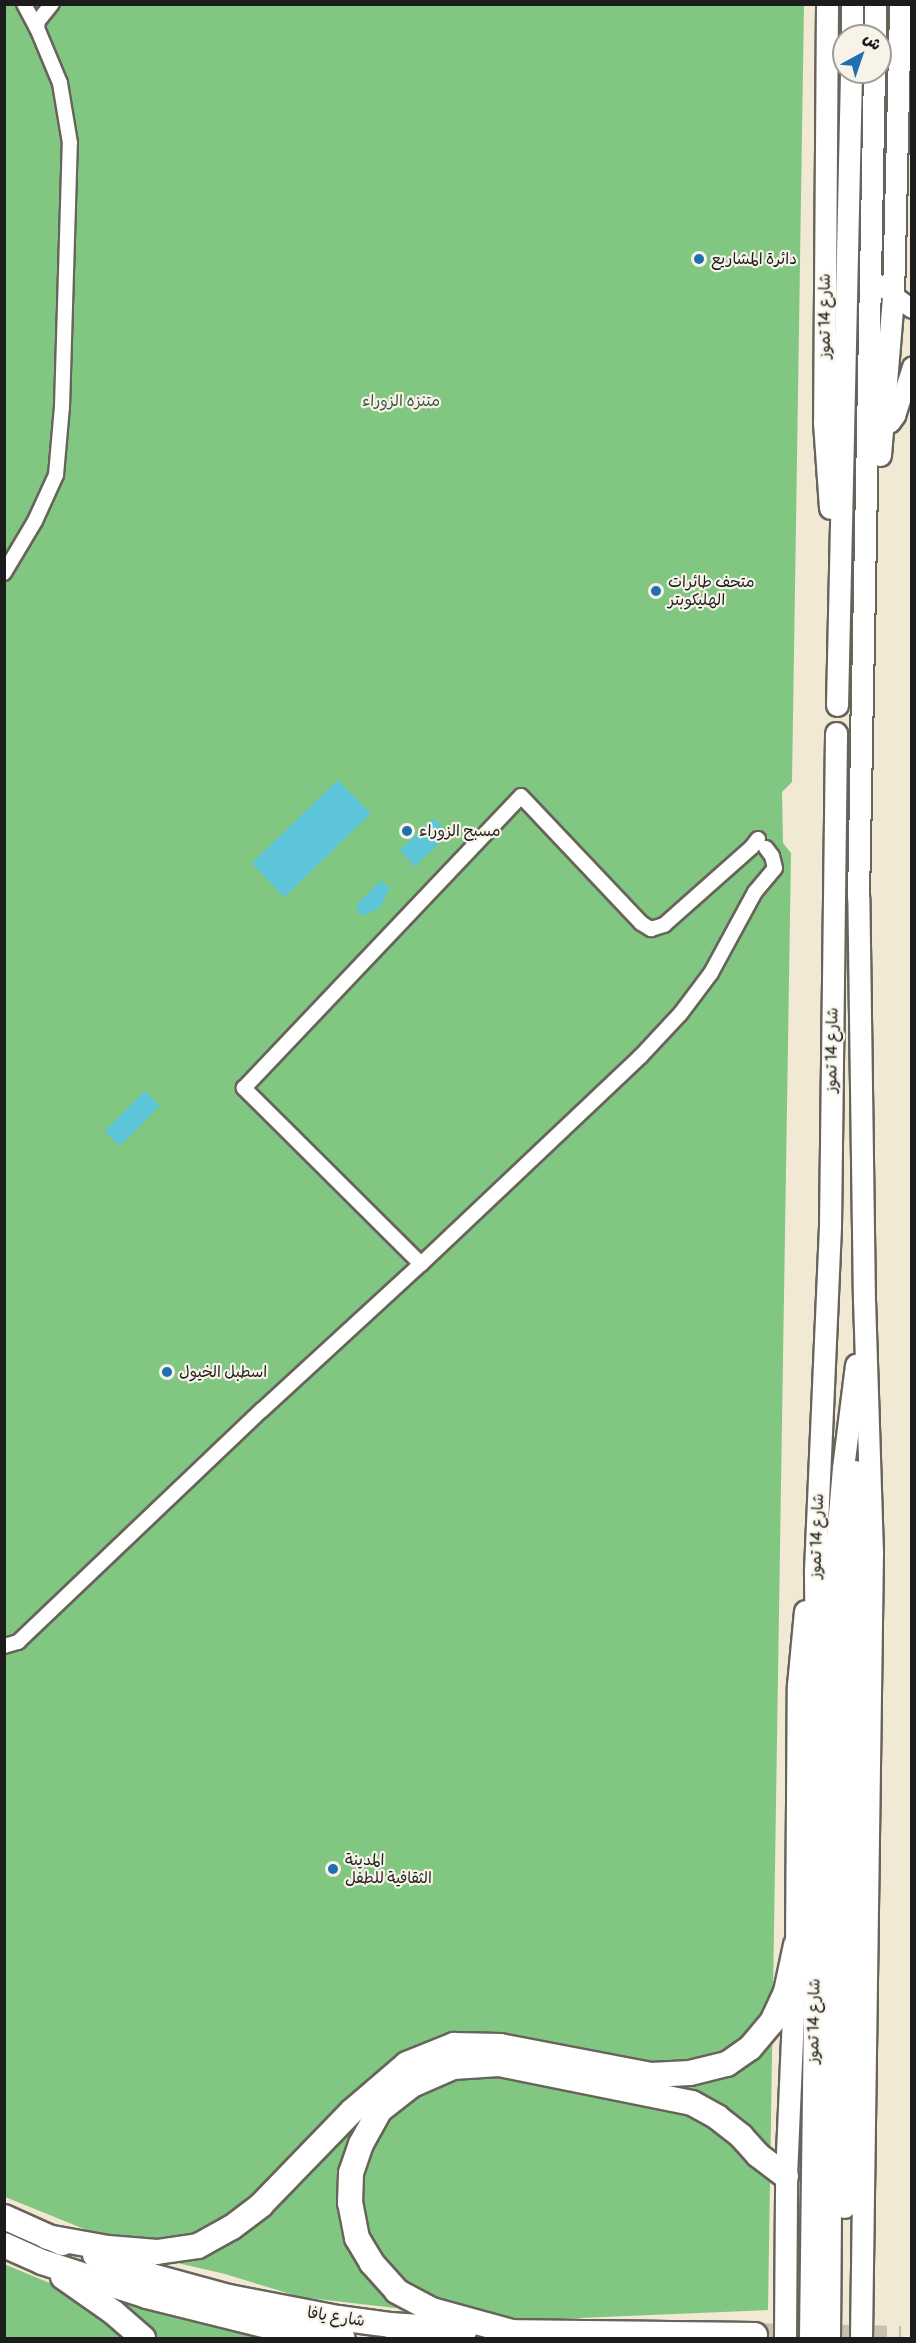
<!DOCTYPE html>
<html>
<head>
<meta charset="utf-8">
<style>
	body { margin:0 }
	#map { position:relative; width:916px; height:2343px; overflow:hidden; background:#f2e9d4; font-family:Pangolin,"Playpen Sans Arabic",sans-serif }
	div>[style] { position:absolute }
	.green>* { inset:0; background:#81c782 }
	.water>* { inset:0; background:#5dc5d9; transform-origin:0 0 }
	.highway-tunnel>* { height:24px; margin-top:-12px; transform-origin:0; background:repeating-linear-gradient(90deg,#c7c0af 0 24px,transparent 0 36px) }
	.roads { filter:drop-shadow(2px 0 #67645c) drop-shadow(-2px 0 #67645c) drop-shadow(0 2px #67645c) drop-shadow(0 -2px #67645c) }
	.street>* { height:14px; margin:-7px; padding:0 7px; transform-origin:7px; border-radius:7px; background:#fff }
	.secondary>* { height:18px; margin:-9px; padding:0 9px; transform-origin:9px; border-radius:9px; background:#fff }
	.primary>* { height:21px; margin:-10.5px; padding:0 10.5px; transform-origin:10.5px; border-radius:10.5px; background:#fff }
	.highway>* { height:24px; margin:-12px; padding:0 12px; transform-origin:12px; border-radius:12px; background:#fff }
	.dots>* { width:16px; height:16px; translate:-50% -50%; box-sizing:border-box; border:3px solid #f7f3e8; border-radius:50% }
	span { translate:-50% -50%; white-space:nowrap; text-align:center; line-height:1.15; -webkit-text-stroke:4.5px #f7f3e8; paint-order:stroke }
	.poi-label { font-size:16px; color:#1c1c1c }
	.left { translate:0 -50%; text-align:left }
	.street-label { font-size:16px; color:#1c1c1c }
	.park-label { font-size:16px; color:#3f5840 }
	.frame { position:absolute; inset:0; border:6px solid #1c1c1c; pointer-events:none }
	.north { position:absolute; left:832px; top:24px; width:60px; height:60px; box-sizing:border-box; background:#f7f3e8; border:2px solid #9f9d96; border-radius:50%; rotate:40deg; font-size:16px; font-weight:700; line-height:24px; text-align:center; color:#1c1c1c }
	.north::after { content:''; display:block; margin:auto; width:21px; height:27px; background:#1f6fb2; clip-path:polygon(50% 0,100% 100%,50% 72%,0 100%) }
</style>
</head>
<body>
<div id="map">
	<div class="green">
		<i style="clip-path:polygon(4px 5px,804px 5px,792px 782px,782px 792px,783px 843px,791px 853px,768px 2310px,508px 2321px,300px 2297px,225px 2274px,156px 2258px,5px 2197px)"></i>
		<i style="clip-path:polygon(4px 2264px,69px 2291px,146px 2308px,256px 2338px,5px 2338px)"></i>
	</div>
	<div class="water">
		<i style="left:338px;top:780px;width:47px;height:120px;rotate:46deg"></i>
		<i style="left:434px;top:818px;width:22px;height:47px;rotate:47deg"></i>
		<i style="clip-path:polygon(380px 881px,390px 887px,380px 908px,361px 916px,356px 906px)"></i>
		<i style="left:145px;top:1091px;width:21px;height:57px;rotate:45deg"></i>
	</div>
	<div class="highway-tunnel">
		<i style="left:755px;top:2335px;width:146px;rotate:1.2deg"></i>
	</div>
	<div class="roads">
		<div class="street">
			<i style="left:24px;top:4px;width:27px;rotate:62deg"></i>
			<i style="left:4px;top:573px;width:61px;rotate:-59.2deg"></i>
			<i style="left:35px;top:521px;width:51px;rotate:-65.5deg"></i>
			<i style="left:56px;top:475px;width:68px;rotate:-85deg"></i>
			<i style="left:62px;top:407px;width:264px;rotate:-88.3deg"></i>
			<i style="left:70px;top:143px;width:61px;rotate:-99.5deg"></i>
			<i style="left:60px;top:83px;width:60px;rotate:-112.7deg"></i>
			<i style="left:37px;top:28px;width:7px;rotate:-82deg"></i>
			<i style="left:38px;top:21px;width:22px;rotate:-51deg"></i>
			<i style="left:421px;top:1264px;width:301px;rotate:-43.4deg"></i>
			<i style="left:640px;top:1057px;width:60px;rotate:-47deg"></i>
			<i style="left:681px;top:1013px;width:50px;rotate:-53.1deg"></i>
			<i style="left:711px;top:973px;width:92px;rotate:-61.5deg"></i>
			<i style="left:755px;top:892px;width:31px;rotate:-50deg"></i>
			<i style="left:775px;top:868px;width:12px;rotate:-104deg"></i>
			<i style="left:772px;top:856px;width:10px;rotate:-127deg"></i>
			<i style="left:4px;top:1646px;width:15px;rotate:-16deg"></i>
			<i style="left:18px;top:1642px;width:337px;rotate:-43.6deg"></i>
			<i style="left:262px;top:1410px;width:216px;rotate:-42.6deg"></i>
			<i style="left:421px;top:1264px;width:250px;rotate:-135.2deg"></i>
			<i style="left:244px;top:1088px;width:402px;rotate:-46.5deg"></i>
			<i style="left:521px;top:796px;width:175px;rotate:46.6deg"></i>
			<i style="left:641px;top:923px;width:12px;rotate:31deg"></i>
			<i style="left:651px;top:929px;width:14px;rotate:-17deg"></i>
			<i style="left:664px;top:925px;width:118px;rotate:-41.6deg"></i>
			<i style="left:752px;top:847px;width:10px;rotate:-53deg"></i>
		</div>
		<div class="secondary">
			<i style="left:870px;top:278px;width:52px;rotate:36.4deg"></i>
			<i style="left:883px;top:424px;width:8px;rotate:-7deg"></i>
			<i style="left:891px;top:423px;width:9px;rotate:-54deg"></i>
			<i style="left:896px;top:416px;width:52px;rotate:-71.9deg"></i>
		</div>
		<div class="primary">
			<i style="left:827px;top:4px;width:418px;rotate:90.4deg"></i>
			<i style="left:824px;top:422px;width:86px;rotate:86deg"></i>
			<i style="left:852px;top:36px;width:32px;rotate:-90deg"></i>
			<i style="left:875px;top:36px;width:32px;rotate:-90deg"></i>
			<i style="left:880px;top:455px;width:160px;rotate:-85.3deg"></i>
			<i style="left:893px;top:296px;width:292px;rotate:-88.6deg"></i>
			<i style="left:837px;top:705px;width:633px;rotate:-88.73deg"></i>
			<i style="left:844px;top:2207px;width:736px;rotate:-89.14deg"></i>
			<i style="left:785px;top:2338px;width:162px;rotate:-89.6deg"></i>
			<i style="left:786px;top:2176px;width:231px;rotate:-87.5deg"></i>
			<i style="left:796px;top:1945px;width:260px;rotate:-89.6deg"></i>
			<i style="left:798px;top:1685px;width:74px;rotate:-84.6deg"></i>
			<i style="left:810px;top:2338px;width:571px;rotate:-89.3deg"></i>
			<i style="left:817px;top:1767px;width:197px;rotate:-90.6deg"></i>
			<i style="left:815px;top:1570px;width:344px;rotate:-87.5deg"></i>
			<i style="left:830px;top:1226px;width:493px;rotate:-89.3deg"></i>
			<i style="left:829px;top:2338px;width:777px;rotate:-89.56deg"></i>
			<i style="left:835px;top:1561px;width:93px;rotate:-85.1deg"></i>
			<i style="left:843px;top:1468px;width:104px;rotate:-82.8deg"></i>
			<i style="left:861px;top:2338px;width:785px;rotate:-89.2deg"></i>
			<i style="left:872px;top:1553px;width:251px;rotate:-91.8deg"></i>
			<i style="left:864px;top:1302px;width:405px;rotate:-90.8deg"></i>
			<i style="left:858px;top:897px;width:825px;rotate:-88.89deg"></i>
		</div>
		<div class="highway">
			<i style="left:4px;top:2217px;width:64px;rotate:24.1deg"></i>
			<i style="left:47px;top:2237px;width:62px;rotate:10.2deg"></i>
			<i style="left:108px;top:2248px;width:49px;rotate:4.7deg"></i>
			<i style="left:157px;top:2252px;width:41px;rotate:-8.3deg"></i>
			<i style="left:198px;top:2246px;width:38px;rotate:-29deg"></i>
			<i style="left:231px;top:2228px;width:38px;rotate:-37deg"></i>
			<i style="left:261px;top:2205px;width:131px;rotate:-45.9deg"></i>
			<i style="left:352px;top:2111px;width:72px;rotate:-40.5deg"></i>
			<i style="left:407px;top:2064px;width:51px;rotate:-22deg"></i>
			<i style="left:454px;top:2045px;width:46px;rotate:1.2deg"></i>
			<i style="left:500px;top:2046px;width:154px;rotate:10.9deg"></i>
			<i style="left:651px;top:2075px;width:39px;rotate:-3deg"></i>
			<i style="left:690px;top:2073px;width:38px;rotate:-14deg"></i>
			<i style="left:727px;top:2064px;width:28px;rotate:-35deg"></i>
			<i style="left:750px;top:2048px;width:34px;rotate:-50deg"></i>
			<i style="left:772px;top:2022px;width:33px;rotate:-65deg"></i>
			<i style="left:786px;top:1992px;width:48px;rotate:-78deg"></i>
			<i style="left:4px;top:2245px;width:42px;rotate:24.1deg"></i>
			<i style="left:42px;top:2262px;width:110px;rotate:17.9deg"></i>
			<i style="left:147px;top:2296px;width:140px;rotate:14deg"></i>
			<i style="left:283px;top:2330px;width:60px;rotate:7.7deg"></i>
			<i style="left:95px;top:2255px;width:61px;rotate:20.2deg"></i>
			<i style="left:152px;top:2276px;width:80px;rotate:15.3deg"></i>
			<i style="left:229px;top:2297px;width:111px;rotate:10.9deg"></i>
			<i style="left:338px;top:2318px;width:52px;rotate:7.7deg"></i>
			<i style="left:390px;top:2325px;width:75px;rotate:3.8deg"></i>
			<i style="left:63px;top:2277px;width:61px;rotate:35deg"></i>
			<i style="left:113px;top:2312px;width:40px;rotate:41deg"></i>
			<i style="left:500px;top:2332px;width:255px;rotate:0.7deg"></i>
			<i style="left:516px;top:2333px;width:87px;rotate:-164.7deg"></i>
			<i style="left:432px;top:2310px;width:40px;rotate:-152deg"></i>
			<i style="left:397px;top:2291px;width:38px;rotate:-132deg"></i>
			<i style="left:372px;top:2263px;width:29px;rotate:-121deg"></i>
			<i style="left:357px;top:2238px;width:36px;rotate:-101deg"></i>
			<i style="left:350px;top:2203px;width:30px;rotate:-88deg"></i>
			<i style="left:351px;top:2173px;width:31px;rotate:-71deg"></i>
			<i style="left:361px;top:2144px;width:39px;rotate:-61deg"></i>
			<i style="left:380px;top:2110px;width:41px;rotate:-38deg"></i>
			<i style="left:412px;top:2085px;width:45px;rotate:-23.7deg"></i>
			<i style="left:453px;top:2067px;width:46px;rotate:-3.7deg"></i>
			<i style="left:499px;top:2064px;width:197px;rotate:11.4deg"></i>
			<i style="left:692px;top:2103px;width:29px;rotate:29deg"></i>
			<i style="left:717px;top:2117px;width:31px;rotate:38deg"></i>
			<i style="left:741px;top:2136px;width:25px;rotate:48deg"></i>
			<i style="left:758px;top:2155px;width:35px;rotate:37deg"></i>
		</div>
	</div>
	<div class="dots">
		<i style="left:699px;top:259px;background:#1f6fb2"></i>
		<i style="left:656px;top:591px;background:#1f6fb2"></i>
		<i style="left:407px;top:831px;background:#1f6fb2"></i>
		<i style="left:167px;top:1372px;background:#1f6fb2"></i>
		<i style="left:333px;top:1869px;background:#1f6fb2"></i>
	</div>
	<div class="poi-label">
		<span class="left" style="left:711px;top:259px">دائرة المشاريع</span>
		<span class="left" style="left:668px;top:591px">متحف طائرات<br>الهليكوبتر</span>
		<span class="left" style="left:419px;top:831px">مسبح الزوراء</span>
		<span class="left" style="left:179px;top:1372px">اسطبل الخيول</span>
		<span class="left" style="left:345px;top:1869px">المدينة<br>الثقافية للطفل</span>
	</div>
	<div class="street-label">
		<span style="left:825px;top:316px;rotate:-90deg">شارع 14 تموز</span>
		<span style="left:832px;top:1050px;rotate:-89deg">شارع 14 تموز</span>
		<span style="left:817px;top:1536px;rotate:-88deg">شارع 14 تموز</span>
		<span style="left:814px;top:2021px;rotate:-89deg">شارع 14 تموز</span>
		<span style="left:336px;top:2317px;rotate:9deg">شارع يافا</span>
	</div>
	<div class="park-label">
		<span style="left:401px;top:401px">متنزه الزوراء</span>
	</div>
	<div class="frame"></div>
	<div class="north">ش</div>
</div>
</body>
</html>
